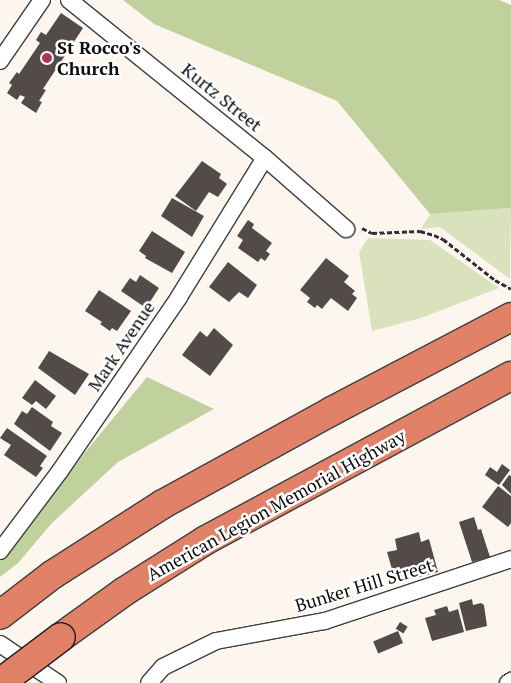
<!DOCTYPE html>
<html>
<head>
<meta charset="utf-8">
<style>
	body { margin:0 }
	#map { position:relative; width:511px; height:683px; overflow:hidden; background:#fdf6ee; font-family:"PT Serif",serif }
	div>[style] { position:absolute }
	.green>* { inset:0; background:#d9e2bc }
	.forest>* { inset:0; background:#c1d19d }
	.building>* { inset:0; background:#534b4a; transform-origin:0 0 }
	.path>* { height:3px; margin-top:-1.5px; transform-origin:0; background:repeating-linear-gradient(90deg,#2e2e2e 0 5px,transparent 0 7.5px) }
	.roads { filter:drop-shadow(1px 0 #3f3f3f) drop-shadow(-1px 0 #3f3f3f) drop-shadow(0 1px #3f3f3f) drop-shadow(0 -1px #3f3f3f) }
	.street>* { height:16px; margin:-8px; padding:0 8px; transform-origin:8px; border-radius:8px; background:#fff }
	.highway>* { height:28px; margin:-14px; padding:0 14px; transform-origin:14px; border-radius:14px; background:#e18268 }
	.bridges { filter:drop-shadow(1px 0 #1d1d1d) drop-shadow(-1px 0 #1d1d1d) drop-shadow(0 1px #1d1d1d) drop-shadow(0 -1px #1d1d1d) }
	.highway-bridge>* { height:28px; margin:-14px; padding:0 14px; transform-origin:14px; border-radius:14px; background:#e18268 }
	.dots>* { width:14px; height:14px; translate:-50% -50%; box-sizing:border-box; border:2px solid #fff; border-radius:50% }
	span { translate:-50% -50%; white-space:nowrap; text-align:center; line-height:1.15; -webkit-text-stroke:5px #fff; paint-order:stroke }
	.poi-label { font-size:18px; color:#0c0c0c; font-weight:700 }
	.left { translate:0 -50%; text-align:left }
	.street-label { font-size:18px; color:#0c0c0c }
</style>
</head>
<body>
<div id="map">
	<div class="green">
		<i style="clip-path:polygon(511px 208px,510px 279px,440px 227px,421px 229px,430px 214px)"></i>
		<i style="clip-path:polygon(368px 238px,430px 240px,499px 288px,421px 318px,372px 331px,359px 252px)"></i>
	</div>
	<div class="forest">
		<i style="clip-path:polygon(123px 0,499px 0,511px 5px,511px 208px,430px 214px,337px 101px,154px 24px)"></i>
		<i style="clip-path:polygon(147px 377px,214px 409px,118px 462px,52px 523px,18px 563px,0 577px,0 556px)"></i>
	</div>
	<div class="building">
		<i style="clip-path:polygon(61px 13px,83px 28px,43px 89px,46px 90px,39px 101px,42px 102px,36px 113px,21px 103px,25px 97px,20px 95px,17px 100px,7px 93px,12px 85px,9px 83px,17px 72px,19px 74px,40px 43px,36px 40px,41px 32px,46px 35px)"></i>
		<i style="clip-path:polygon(202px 161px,221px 174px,219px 178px,227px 184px,218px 197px,209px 192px,196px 211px,175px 196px)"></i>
		<i style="clip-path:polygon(172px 198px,204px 216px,192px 237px,161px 216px)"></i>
		<i style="clip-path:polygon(248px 220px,254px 224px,252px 228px,272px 243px,266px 251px,270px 254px,265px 261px,261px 258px,258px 262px,238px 248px,243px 240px,237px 236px)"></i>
		<i style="clip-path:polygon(152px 231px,185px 252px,172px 273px,145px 258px,146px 256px,139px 251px)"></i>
		<i style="clip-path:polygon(326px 258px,349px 276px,344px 282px,355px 291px,352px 294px,357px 298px,348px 311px,331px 298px,322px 309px,317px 305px,315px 308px,307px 302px,310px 298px,300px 290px)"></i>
		<i style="clip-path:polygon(228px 262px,257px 285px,248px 298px,239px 292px,229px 302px,209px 287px)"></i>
		<i style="clip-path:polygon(140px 275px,159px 288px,146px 308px,121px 291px,130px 278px,136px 282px)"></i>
		<i style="clip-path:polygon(99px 290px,131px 311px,117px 331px,112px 328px,110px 331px,100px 324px,102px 322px,85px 311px)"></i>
		<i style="clip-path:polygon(214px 328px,233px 345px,210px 376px,182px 355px,200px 331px,207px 337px)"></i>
		<i style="clip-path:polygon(49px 351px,89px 374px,75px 395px,38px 368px)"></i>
		<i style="clip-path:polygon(35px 380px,56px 396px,46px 409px,36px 401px,32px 405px,22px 398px)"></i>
		<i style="clip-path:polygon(32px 407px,53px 422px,51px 426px,62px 433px,50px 451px,14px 424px,22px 411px,27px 414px)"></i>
		<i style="clip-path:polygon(7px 428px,47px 456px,40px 466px,43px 468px,36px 477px,4px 455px,11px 445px,0 438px)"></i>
		<i style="clip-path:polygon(502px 464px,510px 470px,499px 485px,485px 475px,490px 467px,497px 472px)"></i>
		<i style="clip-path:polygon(509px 475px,511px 476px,511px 494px,502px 485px)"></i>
		<i style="clip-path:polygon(498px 486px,511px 496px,511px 523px,508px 527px,482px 507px)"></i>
		<i style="clip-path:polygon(474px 517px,478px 530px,481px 529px,490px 557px,472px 562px,459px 522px)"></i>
		<i style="clip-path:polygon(419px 532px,421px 542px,429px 539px,438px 572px,396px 583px,387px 552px,397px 550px,395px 539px)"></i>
		<i style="clip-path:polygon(472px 599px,473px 605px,481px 603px,484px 605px,487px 626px,466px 631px,459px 603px)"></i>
		<i style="clip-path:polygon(447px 606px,449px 612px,458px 609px,464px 632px,432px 641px,425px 618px,436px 615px,434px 610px)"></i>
		<i style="left:400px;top:622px;width:9px;height:8px;rotate:32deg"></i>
		<i style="left:398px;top:631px;width:13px;height:27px;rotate:67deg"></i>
	</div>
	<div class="path">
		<i style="left:362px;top:228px;width:11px;rotate:27deg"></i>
		<i style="left:372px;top:233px;width:48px;rotate:-2.4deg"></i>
		<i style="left:420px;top:231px;width:15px;rotate:16deg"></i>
		<i style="left:434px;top:235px;width:10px;rotate:24deg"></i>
		<i style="left:443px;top:239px;width:66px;rotate:38.3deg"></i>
		<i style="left:495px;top:280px;width:18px;rotate:29deg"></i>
	</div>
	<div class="roads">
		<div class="street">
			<i style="left:69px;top:0;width:252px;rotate:38.9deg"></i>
			<i style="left:265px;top:158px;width:108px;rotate:41.2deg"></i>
			<i style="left:0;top:61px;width:74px;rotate:-55.5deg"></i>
			<i style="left:0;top:551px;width:100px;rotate:-53.1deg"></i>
			<i style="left:60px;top:471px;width:211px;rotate:-55.6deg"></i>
			<i style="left:179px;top:297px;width:163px;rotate:-58.3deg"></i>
			<i style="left:0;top:644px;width:70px;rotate:33.9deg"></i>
			<i style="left:149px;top:683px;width:21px;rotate:-49deg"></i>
			<i style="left:163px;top:667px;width:59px;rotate:-26.1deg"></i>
			<i style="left:216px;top:641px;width:111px;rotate:-10.4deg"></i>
			<i style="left:325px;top:621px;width:196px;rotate:-18.4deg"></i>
			<i style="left:508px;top:683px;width:4px;rotate:-34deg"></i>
		</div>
		<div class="highway">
			<i style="left:0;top:615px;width:66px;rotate:-37.6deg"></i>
			<i style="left:52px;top:575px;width:132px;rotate:-32.6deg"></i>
			<i style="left:163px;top:504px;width:193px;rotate:-28.8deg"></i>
			<i style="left:332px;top:411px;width:202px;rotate:-27.7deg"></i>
			<i style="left:61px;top:637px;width:79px;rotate:-35.7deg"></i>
			<i style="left:125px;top:591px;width:96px;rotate:-32.2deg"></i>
			<i style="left:206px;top:540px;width:346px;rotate:-28.3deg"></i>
		</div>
	</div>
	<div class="bridges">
		<div class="highway-bridge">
			<i style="left:0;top:683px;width:76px;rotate:-37deg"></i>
		</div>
	</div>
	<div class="dots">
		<i style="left:47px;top:58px;background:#a93758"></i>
	</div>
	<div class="poi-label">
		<span class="left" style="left:57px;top:58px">St Rocco's<br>Church</span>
	</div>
	<div class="street-label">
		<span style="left:222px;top:97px;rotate:39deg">Kurtz Street</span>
		<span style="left:121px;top:346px;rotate:-56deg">Mark Avenue</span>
		<span style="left:276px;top:505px;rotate:-29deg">American Legion Memorial Highway</span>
		<span style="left:364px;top:585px;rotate:-17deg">Bunker Hill Street</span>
	</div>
</div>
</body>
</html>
